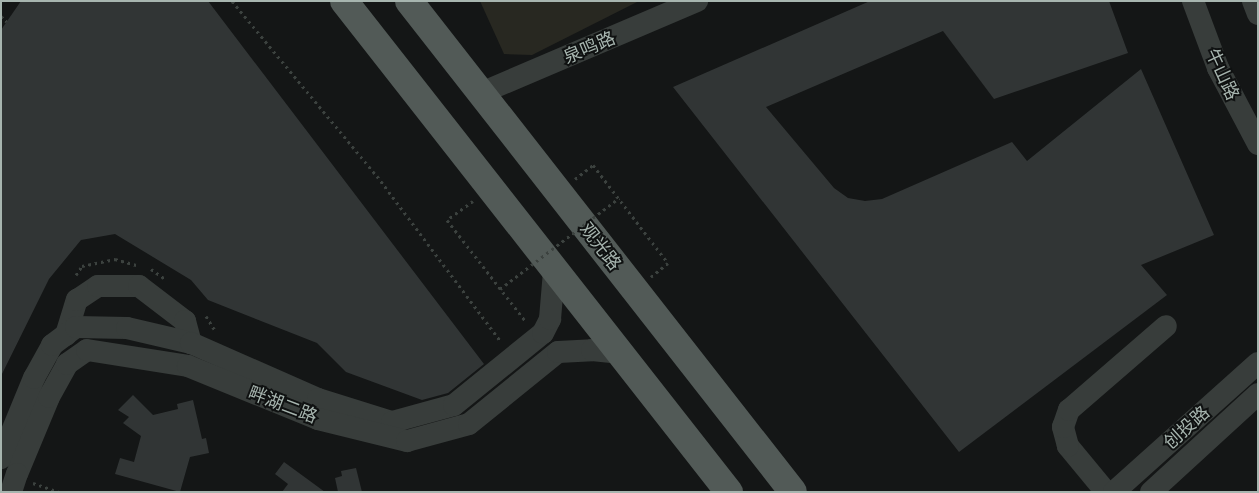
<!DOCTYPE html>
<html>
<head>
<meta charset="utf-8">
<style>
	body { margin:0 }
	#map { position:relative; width:1259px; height:493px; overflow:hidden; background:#141616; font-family:"Open Sans","Noto Sans SC",sans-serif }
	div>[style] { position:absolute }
	.green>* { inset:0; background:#282821 }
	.building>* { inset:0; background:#313535 }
	.path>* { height:3px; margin-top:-1.5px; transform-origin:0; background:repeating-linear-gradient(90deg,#3c423f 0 2.5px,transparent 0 6.5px) }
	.minor>* { height:22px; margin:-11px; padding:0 11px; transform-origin:11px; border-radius:11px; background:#383d3b }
	.major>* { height:28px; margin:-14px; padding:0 14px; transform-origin:14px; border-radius:14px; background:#525a57 }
	.path-bridge>* { height:3px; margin-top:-1.5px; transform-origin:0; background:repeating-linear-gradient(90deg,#3c423f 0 2.5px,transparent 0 6.5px) }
	.minor-bridge>* { height:22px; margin:-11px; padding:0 11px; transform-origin:11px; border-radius:11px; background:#383d3b }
	span { translate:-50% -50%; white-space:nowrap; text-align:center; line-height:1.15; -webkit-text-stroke:4px #0f1111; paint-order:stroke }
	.street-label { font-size:18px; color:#a7b5af }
	.frame { position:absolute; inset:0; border:2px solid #a7b5af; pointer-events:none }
</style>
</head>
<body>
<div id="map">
	<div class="green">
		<i style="clip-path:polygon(480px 1px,639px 1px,532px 55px,504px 54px)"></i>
	</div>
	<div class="building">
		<i style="clip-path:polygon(21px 1px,208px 1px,484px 364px,448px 393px,422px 400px,346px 372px,317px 343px,208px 300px,191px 280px,115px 234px,81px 240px,49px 279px,1px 376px,1px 30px)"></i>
		<i style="clip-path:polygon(870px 1px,1109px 1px,1128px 53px,994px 99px,943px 31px,766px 107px,834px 188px,848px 198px,865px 201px,882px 199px,1012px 142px,1027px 161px,1141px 69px,1214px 235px,1141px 265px,1167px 295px,959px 452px,673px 87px)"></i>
		<i style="clip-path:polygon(133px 395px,153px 415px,178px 409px,177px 404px,193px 400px,202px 439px,206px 438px,209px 453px,190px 457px,180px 492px,115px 474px,120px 458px,134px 462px,141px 436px,123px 423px,129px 417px,118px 410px)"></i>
		<i style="clip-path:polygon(284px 462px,325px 492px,282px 492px,288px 484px,275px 474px)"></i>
		<i style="clip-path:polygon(356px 468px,362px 492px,338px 492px,335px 478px,342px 476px,341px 471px)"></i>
	</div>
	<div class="path">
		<i style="left:232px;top:1px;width:227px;rotate:50.4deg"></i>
		<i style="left:377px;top:176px;width:207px;rotate:53.2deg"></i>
		<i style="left:1px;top:16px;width:8px;rotate:45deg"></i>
		<i style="left:575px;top:179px;width:23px;rotate:-38deg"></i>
		<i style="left:593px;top:165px;width:123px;rotate:52.6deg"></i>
		<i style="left:668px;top:263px;width:22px;rotate:141deg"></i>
		<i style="left:473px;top:201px;width:32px;rotate:144deg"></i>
		<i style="left:447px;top:220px;width:129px;rotate:52.2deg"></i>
		<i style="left:151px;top:269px;width:16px;rotate:35deg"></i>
		<i style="left:76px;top:275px;width:11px;rotate:-56deg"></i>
		<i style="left:82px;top:266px;width:34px;rotate:-12deg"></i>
		<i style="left:115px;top:259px;width:22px;rotate:16deg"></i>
		<i style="left:206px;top:316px;width:19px;rotate:58deg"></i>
		<i style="left:33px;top:483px;width:28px;rotate:19deg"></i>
	</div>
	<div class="minor">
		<i style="left:1193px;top:1px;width:72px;rotate:69.5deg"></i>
		<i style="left:1218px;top:68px;width:86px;rotate:62.2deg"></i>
		<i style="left:1253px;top:1px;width:14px;rotate:69deg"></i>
		<i style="left:481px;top:93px;width:235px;rotate:-23.1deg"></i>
		<i style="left:66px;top:335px;width:37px;rotate:-73deg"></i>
		<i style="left:77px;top:300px;width:25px;rotate:-34deg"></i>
		<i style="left:98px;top:286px;width:41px"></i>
		<i style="left:139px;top:286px;width:58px;rotate:37.3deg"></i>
		<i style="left:185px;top:321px;width:23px;rotate:75deg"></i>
		<i style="left:1px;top:458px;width:87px;rotate:-67.6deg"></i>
		<i style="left:34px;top:378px;width:38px;rotate:-61deg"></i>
		<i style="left:52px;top:345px;width:30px;rotate:-37deg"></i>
		<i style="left:76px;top:327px;width:51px;rotate:1.1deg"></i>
		<i style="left:127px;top:328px;width:66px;rotate:13.2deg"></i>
		<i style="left:191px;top:343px;width:139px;rotate:23.8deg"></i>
		<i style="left:318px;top:399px;width:77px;rotate:17.3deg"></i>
		<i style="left:392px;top:422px;width:64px;rotate:-15.3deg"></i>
		<i style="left:454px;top:405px;width:114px;rotate:-39deg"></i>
		<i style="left:543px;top:333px;width:16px;rotate:-63deg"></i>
		<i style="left:550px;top:319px;width:48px;rotate:-85.2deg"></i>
		<i style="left:17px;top:474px;width:83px;rotate:-67.4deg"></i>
		<i style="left:49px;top:397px;width:38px;rotate:-61deg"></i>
		<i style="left:67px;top:364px;width:24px;rotate:-35deg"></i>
		<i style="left:87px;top:350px;width:102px;rotate:9deg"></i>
		<i style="left:188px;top:366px;width:140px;rotate:22.2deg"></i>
		<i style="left:318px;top:419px;width:92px;rotate:13.9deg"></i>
		<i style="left:407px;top:441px;width:64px;rotate:-15.3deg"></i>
		<i style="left:469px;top:424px;width:114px;rotate:-39deg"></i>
		<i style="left:558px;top:352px;width:34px;rotate:-3deg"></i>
		<i style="left:592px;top:350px;width:27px;rotate:6deg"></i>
		<i style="left:1106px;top:492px;width:60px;rotate:-129.6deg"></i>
		<i style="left:1068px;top:446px;width:20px;rotate:-105deg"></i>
		<i style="left:1063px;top:427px;width:18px;rotate:-71deg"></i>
		<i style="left:1069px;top:410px;width:128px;rotate:-40.9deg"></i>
		<i style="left:1114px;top:492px;width:193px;rotate:-41.9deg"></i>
		<i style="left:1151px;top:492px;width:145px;rotate:-42.5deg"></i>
	</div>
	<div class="major">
		<i style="left:344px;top:1px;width:624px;rotate:51.9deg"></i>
		<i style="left:409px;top:1px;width:623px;rotate:51.97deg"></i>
	</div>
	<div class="path-bridge">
		<i style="left:500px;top:289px;width:150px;rotate:-37.4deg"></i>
	</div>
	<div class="minor-bridge">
		<i style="left:11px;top:492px;width:19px;rotate:-72deg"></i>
	</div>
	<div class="street-label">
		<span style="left:589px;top:47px;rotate:-23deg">泉鸣路</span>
		<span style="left:1223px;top:74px;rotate:65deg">牛山路</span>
		<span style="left:601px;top:246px;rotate:52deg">观光路</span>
		<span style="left:283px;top:404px;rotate:21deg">畔湖二路</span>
		<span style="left:1186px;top:427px;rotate:-42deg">创投路</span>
	</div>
	<div class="frame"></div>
</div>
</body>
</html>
